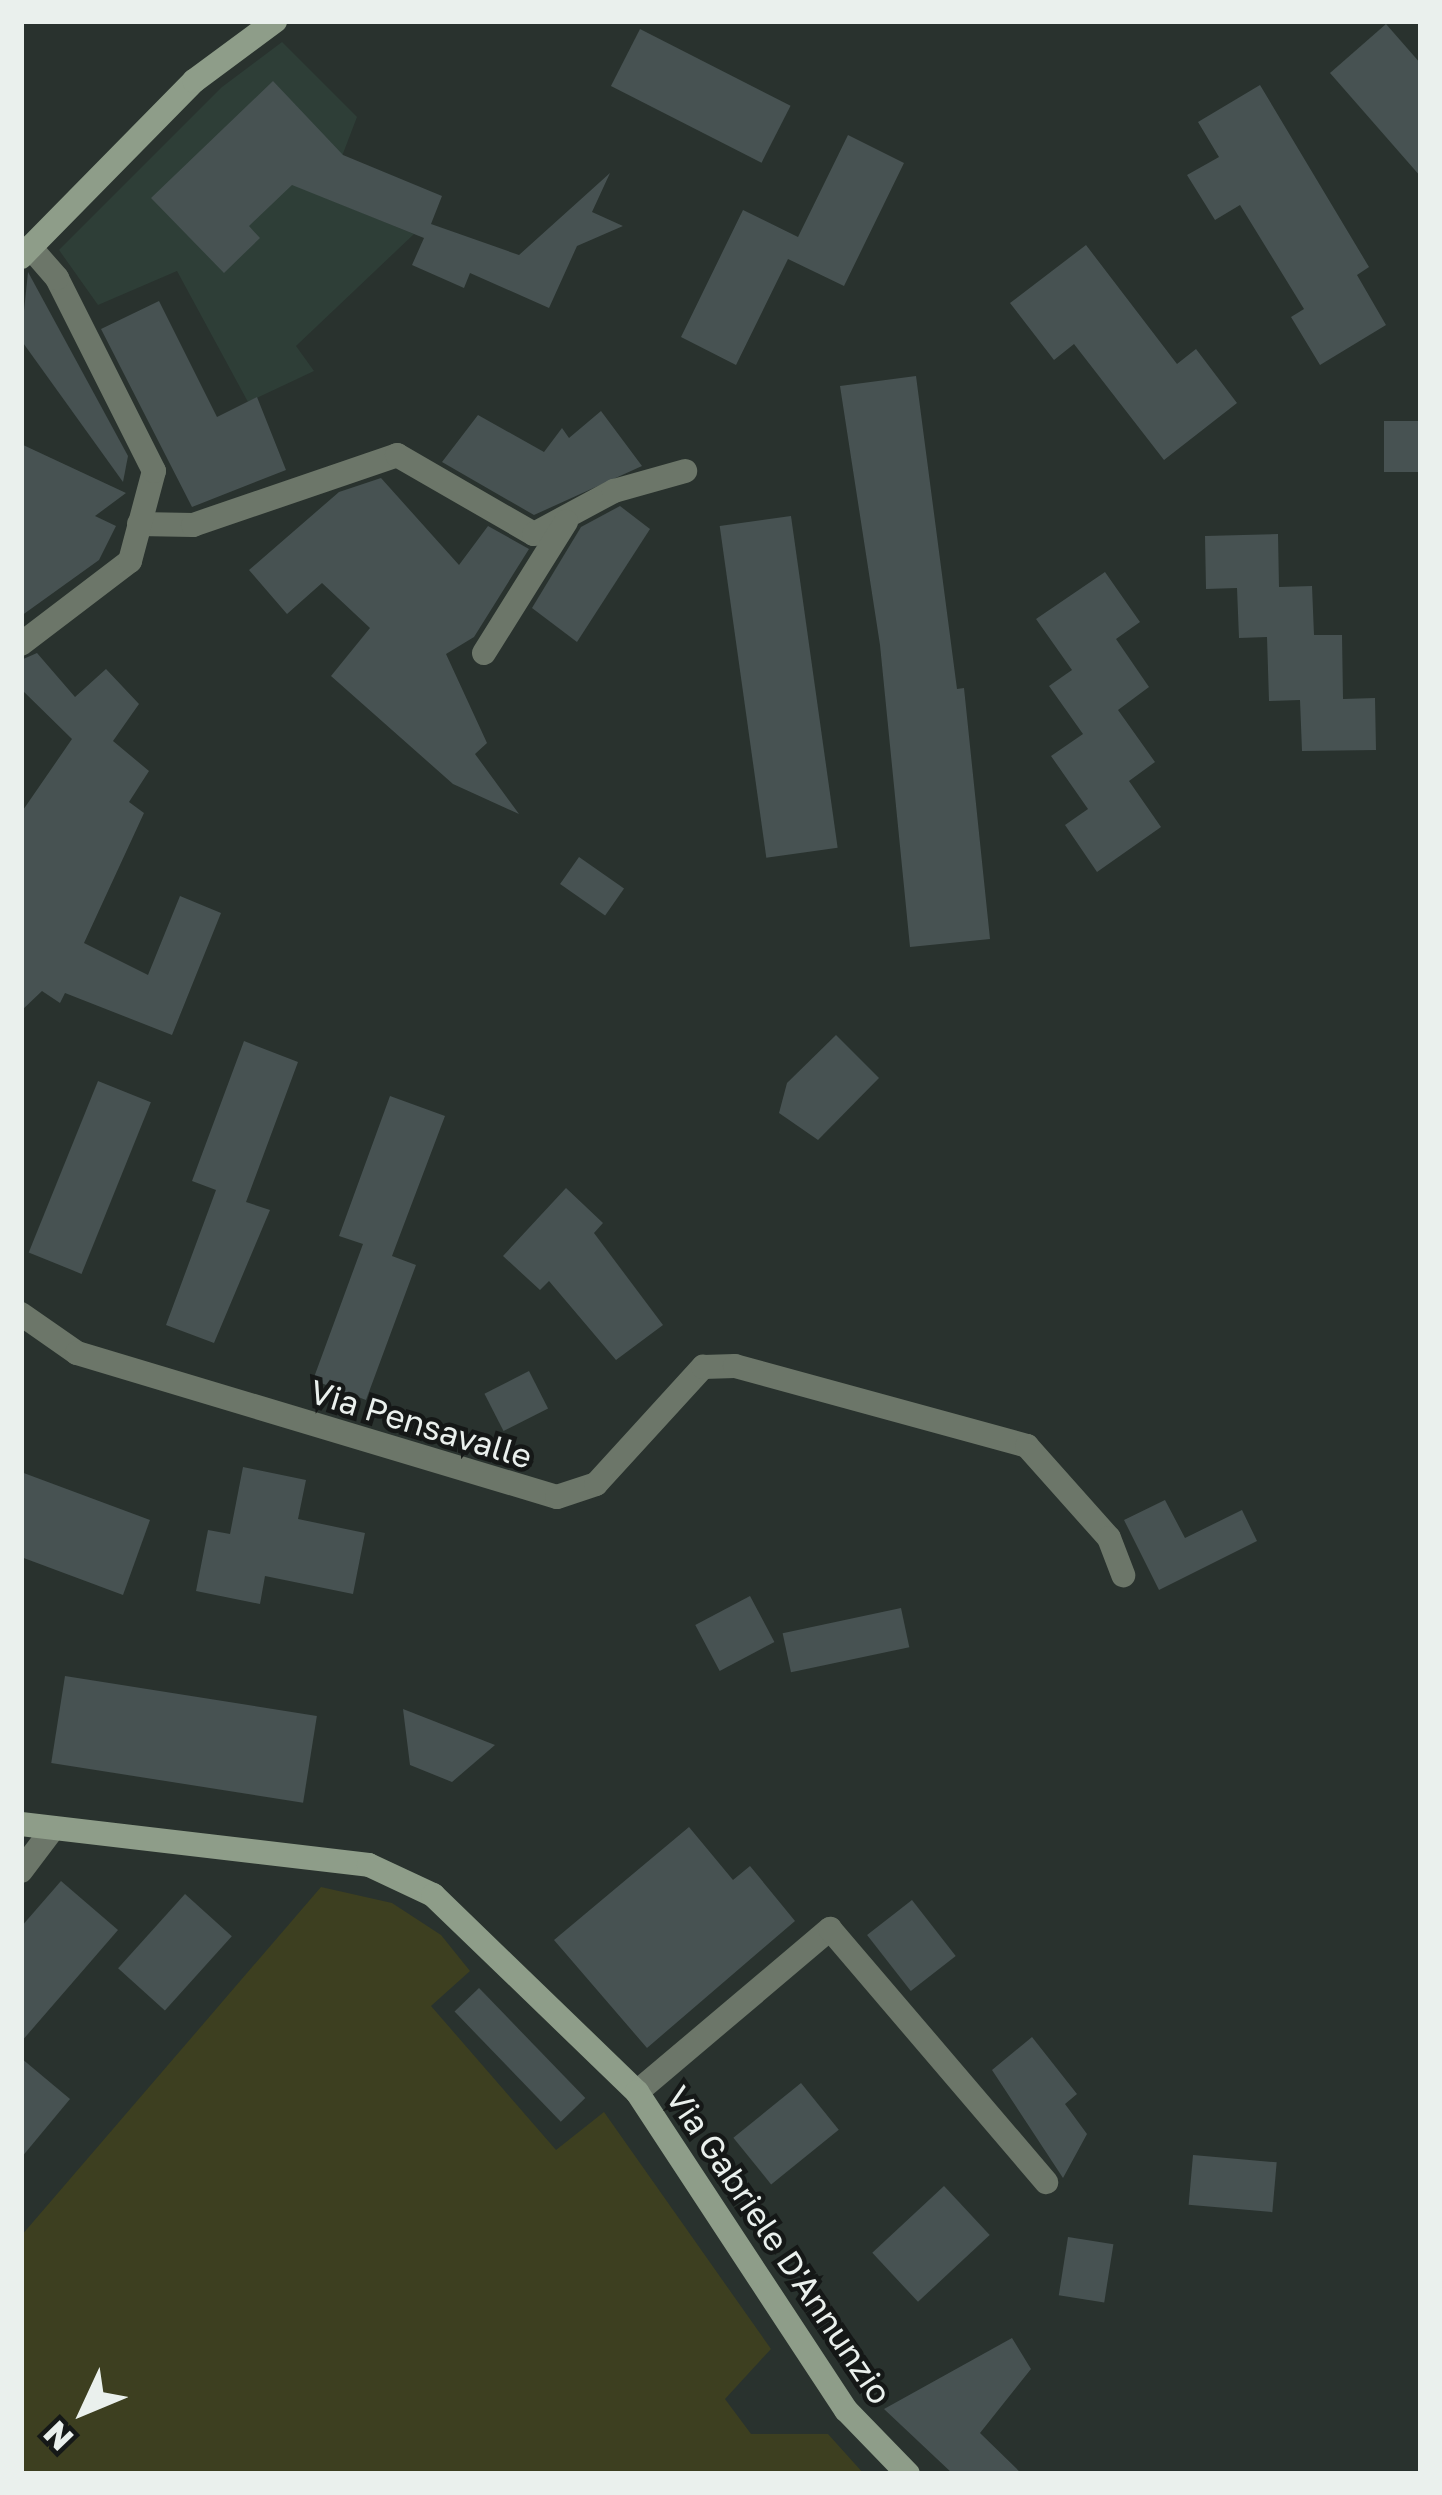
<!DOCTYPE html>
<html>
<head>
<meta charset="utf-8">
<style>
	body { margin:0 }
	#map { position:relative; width:1442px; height:2495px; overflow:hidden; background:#29322e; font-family:"Golos Text",sans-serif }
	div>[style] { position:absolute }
	.built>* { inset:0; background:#2e3e37 }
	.green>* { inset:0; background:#3d3f20 }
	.building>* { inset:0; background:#475252; transform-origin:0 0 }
	.minor>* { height:24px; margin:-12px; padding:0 12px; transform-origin:12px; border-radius:12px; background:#6c7669 }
	.secondary>* { height:24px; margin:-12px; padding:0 12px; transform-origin:12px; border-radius:12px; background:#8e9d89 }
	span { translate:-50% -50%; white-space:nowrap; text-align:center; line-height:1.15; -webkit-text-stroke:9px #151817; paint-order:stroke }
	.street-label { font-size:33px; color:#eaf0ed }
	.frame { position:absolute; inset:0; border:24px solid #eaf0ed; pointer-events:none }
	.north { position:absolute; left:24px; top:2351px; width:120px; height:120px; -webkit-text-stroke:9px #151817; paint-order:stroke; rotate:226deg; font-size:33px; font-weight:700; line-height:48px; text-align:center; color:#eaf0ed }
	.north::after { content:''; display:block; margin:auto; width:42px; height:54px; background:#eaf0ed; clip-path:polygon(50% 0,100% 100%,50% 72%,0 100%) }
</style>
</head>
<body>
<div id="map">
	<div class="built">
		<i style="clip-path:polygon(282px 42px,357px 117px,326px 198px,414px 234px,296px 346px,314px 371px,248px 402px,177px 271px,98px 305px,59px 250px,222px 87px)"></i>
	</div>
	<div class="green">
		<i style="clip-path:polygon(321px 1887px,392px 1903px,441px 1935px,470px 1971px,431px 2006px,556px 2150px,604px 2112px,771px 2349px,725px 2399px,751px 2434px,828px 2434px,864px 2474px,21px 2474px,21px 2236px)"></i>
	</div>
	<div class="building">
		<i style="clip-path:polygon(1386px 24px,1421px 64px,1421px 177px,1330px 73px)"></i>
		<i style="left:640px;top:29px;width:169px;height:64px;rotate:27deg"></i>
		<i style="clip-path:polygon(273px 81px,343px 155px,442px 196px,431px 224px,519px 255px,610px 173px,592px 212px,623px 226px,577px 246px,549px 308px,470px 273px,464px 288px,412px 265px,424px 238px,292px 185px,249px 226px,260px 238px,224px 273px,151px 198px)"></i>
		<i style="clip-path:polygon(1260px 85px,1369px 267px,1357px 275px,1386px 325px,1320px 365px,1291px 317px,1304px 309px,1240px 205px,1215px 220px,1187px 175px,1219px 157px,1198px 122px)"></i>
		<i style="clip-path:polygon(848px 135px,904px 163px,844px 286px,788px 259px,736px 365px,681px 337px,743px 210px,798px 237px)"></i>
		<i style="clip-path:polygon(1086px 245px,1177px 364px,1196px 349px,1237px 403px,1164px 460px,1074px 344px,1054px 360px,1010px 303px)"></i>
		<i style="clip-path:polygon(28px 272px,128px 456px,123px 482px,21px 340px)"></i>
		<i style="clip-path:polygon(159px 301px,217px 417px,257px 397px,286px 470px,192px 507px,101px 329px)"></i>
		<i style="clip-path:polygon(916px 376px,957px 689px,964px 688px,990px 939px,910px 947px,880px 645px,840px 386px)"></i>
		<i style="clip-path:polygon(601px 411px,642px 466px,534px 515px,442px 462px,478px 415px,544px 452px,562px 428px,569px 438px)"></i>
		<i style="left:1384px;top:421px;width:37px;height:51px"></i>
		<i style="clip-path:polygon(21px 444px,126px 493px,95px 516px,116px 526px,99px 560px,21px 616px)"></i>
		<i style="clip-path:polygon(381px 478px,459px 565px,488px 526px,529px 549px,474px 637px,446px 654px,487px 743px,475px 754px,519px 814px,453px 784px,331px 676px,370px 628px,322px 583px,287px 614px,249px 570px,339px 492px)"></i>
		<i style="clip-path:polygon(620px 506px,650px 529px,577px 642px,532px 608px,581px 527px)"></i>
		<i style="left:791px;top:516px;width:335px;height:72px;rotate:82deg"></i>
		<i style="clip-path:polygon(1278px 534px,1279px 587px,1312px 586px,1314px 635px,1342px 635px,1343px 699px,1375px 698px,1376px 750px,1302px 751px,1300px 700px,1269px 701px,1267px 637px,1239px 638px,1237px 588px,1206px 589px,1205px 536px)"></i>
		<i style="clip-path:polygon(1105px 572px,1140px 622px,1116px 639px,1149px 687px,1118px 710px,1155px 762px,1129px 781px,1161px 827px,1097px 872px,1065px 825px,1088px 809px,1051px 756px,1083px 734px,1049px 686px,1072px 670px,1036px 619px)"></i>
		<i style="clip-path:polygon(37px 653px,75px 697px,106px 669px,139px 704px,113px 741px,149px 771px,129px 802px,144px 813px,84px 943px,148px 975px,180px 896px,221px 913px,172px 1035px,65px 993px,60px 1003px,42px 991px,21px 1011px,21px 813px,72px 739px,21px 689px,21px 660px)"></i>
		<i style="left:579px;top:857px;width:55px;height:33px;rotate:35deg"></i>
		<i style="clip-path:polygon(836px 1035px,879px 1078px,818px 1140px,779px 1113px,787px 1083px)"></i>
		<i style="clip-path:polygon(244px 1041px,298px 1062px,246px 1202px,270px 1210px,214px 1343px,166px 1325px,216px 1190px,192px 1181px)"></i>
		<i style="left:98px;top:1081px;width:57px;height:185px;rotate:22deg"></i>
		<i style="clip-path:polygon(390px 1096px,445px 1116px,392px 1256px,416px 1265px,366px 1400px,313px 1380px,363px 1244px,339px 1236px)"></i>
		<i style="clip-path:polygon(566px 1188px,603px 1223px,594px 1233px,663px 1325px,616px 1360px,549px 1281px,540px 1290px,503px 1256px)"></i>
		<i style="left:529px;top:1371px;width:42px;height:50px;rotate:63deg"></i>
		<i style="clip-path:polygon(243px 1467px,306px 1480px,298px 1519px,365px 1533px,353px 1594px,265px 1576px,260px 1604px,196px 1591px,208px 1530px,230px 1534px)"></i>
		<i style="clip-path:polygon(21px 1472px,150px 1520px,123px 1595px,21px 1557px)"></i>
		<i style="clip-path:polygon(1165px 1500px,1185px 1538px,1242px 1510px,1257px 1541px,1159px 1590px,1124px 1520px)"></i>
		<i style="left:750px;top:1596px;width:52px;height:62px;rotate:62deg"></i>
		<i style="left:901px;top:1608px;width:40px;height:121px;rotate:78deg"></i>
		<i style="left:65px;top:1676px;width:255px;height:88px;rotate:9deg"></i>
		<i style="clip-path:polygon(403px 1709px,495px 1745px,452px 1782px,410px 1765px)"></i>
		<i style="clip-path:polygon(689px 1827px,733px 1880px,750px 1866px,795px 1921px,647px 2048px,554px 1940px)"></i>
		<i style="clip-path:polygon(61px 1881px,118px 1930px,21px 2042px,21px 1927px)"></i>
		<i style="left:185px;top:1894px;width:63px;height:100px;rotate:42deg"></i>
		<i style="left:912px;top:1900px;width:71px;height:57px;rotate:52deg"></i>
		<i style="left:479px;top:1988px;width:153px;height:34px;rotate:46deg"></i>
		<i style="clip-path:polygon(1032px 2037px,1077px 2094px,1065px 2104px,1087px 2134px,1063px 2178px,992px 2070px)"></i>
		<i style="clip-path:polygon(21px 2058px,70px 2099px,21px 2158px)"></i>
		<i style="left:801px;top:2083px;width:60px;height:87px;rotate:51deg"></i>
		<i style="left:1193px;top:2155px;width:84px;height:50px;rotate:5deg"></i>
		<i style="left:944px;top:2186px;width:67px;height:98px;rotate:47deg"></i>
		<i style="left:1068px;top:2237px;width:46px;height:59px;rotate:9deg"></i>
		<i style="clip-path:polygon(1012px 2338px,1031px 2369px,980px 2433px,1022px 2474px,953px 2474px,884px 2409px)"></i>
	</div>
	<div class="minor">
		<i style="left:139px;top:524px;width:54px;rotate:1.1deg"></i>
		<i style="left:193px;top:525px;width:216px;rotate:-18.9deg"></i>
		<i style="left:397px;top:455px;width:158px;rotate:30deg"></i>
		<i style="left:534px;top:534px;width:91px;rotate:-28.3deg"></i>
		<i style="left:614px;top:491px;width:74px;rotate:-15.7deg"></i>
		<i style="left:21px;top:644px;width:137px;rotate:-37.3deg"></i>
		<i style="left:130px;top:561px;width:93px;rotate:-75.1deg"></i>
		<i style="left:154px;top:471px;width:216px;rotate:-116.7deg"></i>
		<i style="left:57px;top:278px;width:41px;rotate:-131.1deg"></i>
		<i style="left:484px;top:653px;width:155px;rotate:-58deg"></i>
		<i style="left:21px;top:1314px;width:68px;rotate:34.9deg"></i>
		<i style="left:77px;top:1353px;width:501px;rotate:16.7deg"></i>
		<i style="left:557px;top:1497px;width:41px;rotate:-18.4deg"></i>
		<i style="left:596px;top:1484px;width:159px;rotate:-47.6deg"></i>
		<i style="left:703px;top:1367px;width:32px;rotate:-2deg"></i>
		<i style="left:735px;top:1366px;width:303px;rotate:15.3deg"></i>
		<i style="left:1027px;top:1446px;width:123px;rotate:48.3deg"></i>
		<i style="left:1109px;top:1538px;width:40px;rotate:69deg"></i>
		<i style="left:21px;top:1871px;width:46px;rotate:-52.9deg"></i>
		<i style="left:637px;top:2092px;width:253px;rotate:-40.2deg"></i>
		<i style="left:830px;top:1929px;width:333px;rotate:49.5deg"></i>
	</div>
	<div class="secondary">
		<i style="left:21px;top:257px;width:247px;rotate:-45.5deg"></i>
		<i style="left:194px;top:81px;width:101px;rotate:-36.5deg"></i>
		<i style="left:21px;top:1824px;width:350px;rotate:6.7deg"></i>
		<i style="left:369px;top:1865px;width:71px;rotate:25.1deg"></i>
		<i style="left:433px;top:1895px;width:284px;rotate:44deg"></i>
		<i style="left:637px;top:2092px;width:381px;rotate:56.7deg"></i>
		<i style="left:846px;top:2410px;width:89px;rotate:45.9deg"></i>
	</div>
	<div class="street-label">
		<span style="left:421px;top:1424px;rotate:17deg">Via Pensavalle</span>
		<span style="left:779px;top:2245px;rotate:56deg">Via Gabriele D'Annunzio</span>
	</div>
	<div class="frame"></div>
	<div class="north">N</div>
</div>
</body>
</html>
